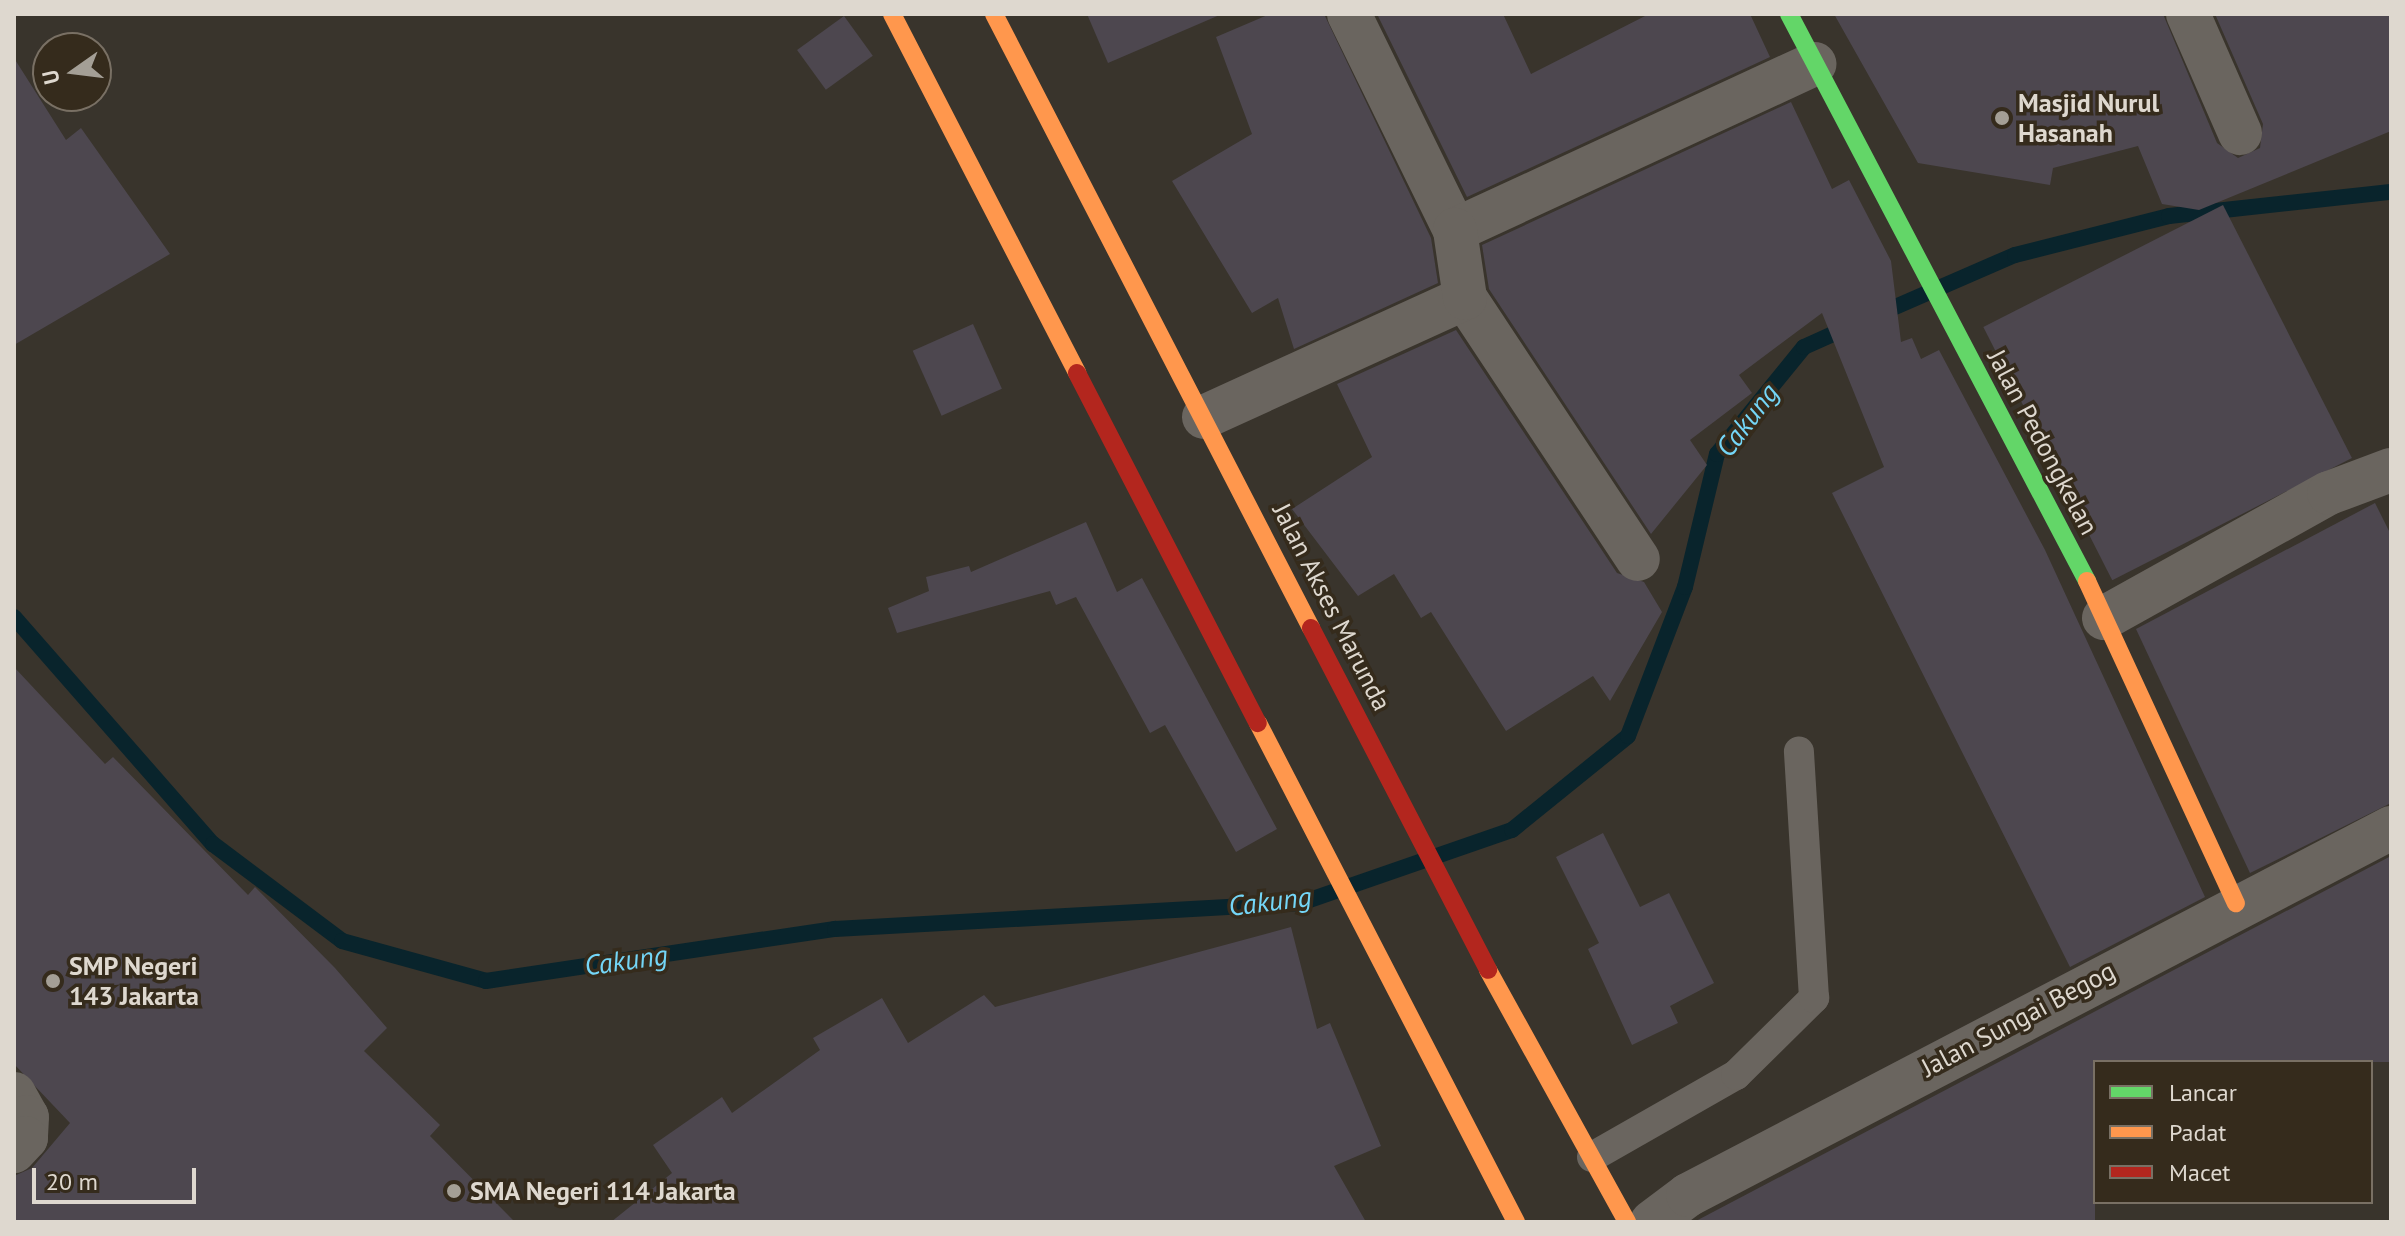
<!DOCTYPE html>
<html>
<head>
<meta charset="utf-8">
<style>
	body { margin:0 }
	#map { position:relative; width:2405px; height:1236px; overflow:hidden; background:#39342c; font-family:"PT Sans",sans-serif }
	div>[style] { position:absolute }
	.stream>* { height:16px; margin:-8px; padding:0 8px; transform-origin:8px; border-radius:8px; background:#09242c }
	.building>* { inset:0; background:#4d474f; transform-origin:0 0 }
	.lane>* { height:30px; margin:-15px; padding:0 15px; transform-origin:15px; border-radius:15px; background:#6a655f }
	.street>* { height:44px; margin:-22px; padding:0 22px; transform-origin:22px; border-radius:22px; background:#6a655f }
	.fast>* { height:18px; margin:-9px; padding:0 9px; transform-origin:9px; border-radius:9px; background:#63d668 }
	.slow>* { height:18px; margin:-9px; padding:0 9px; transform-origin:9px; border-radius:9px; background:#ff974d }
	.jam>* { height:18px; margin:-9px; padding:0 9px; transform-origin:9px; border-radius:9px; background:#b3261e }
	.dots>* { width:22px; height:22px; translate:-50% -50%; box-sizing:border-box; border:4px solid #352b1c; border-radius:50% }
	span { translate:-50% -50%; white-space:nowrap; text-align:center; line-height:1.15; -webkit-text-stroke:7px #352b1c; paint-order:stroke }
	.poi-label { font-size:26px; color:#ded8cf; font-weight:700 }
	.left { translate:0 -50%; text-align:left }
	.street-label { font-size:26px; color:#ded8cf }
	.water-label { font-size:28px; color:#74d6f7; font-style:italic }
	.frame { position:absolute; inset:0; border:16px solid #ded8cf; pointer-events:none }
	.legend { position:absolute; left:2093px; top:1060px; width:280px; height:144px; box-sizing:border-box; background:#352b1c; border:2px solid #797064; margin:0; padding:10px 14px; list-style:none; font-size:24px; color:#ded8cf }
	.legend li { display:flex; align-items:center; gap:16px; height:40px }
	.legend b { width:40px; border:2px solid #797064 }
	.north { position:absolute; left:32px; top:32px; width:80px; height:80px; box-sizing:border-box; background:#352b1c; border:2px solid #797064; border-radius:50%; rotate:256deg; font-size:22px; font-weight:700; line-height:32px; text-align:center; color:#ded8cf }
	.north::after { content:''; display:block; margin:auto; width:28px; height:36px; background:#a49f96; clip-path:polygon(50% 0,100% 100%,50% 72%,0 100%) }
	.scale { position:absolute; left:32px; top:1168px; width:164px; height:36px; box-sizing:border-box; border:4px solid #ded8cf; border-top:0; padding-left:10px; font-size:24px; line-height:28px; white-space:nowrap; color:#ded8cf; -webkit-text-stroke:6px #352b1c; paint-order:stroke }
</style>
</head>
<body>
<div id="map">
	<div class="stream">
		<i style="left:1879px;top:314px;width:148px;rotate:-23.5deg"></i>
		<i style="left:2015px;top:255px;width:159px;rotate:-14.2deg"></i>
		<i style="left:2169px;top:216px;width:223px;rotate:-6.2deg"></i>
		<i style="left:14px;top:617px;width:302px;rotate:48.8deg"></i>
		<i style="left:213px;top:844px;width:161px;rotate:36.9deg"></i>
		<i style="left:342px;top:941px;width:149px;rotate:15.5deg"></i>
		<i style="left:486px;top:981px;width:353px;rotate:-8.5deg"></i>
		<i style="left:835px;top:929px;width:467px;rotate:-3.2deg"></i>
		<i style="left:1301px;top:903px;width:223px;rotate:-19.1deg"></i>
		<i style="left:1512px;top:830px;width:149px;rotate:-39deg"></i>
		<i style="left:1628px;top:736px;width:160px;rotate:-69.1deg"></i>
		<i style="left:1685px;top:587px;width:137px;rotate:-76.5deg"></i>
		<i style="left:1717px;top:454px;width:138px;rotate:-50.9deg"></i>
		<i style="left:1804px;top:347px;width:51px;rotate:-24.1deg"></i>
	</div>
	<div class="building">
		<i style="clip-path:polygon(1087px 14px,1222px 14px,1108px 63px)"></i>
		<i style="clip-path:polygon(1270px 14px,1324px 14px,1431px 238px,1438px 283px,1294px 349px,1278px 298px,1252px 313px,1172px 181px,1252px 134px,1216px 37px)"></i>
		<i style="clip-path:polygon(1377px 14px,1503px 14px,1531px 74px,1649px 14px,1750px 14px,1770px 57px,1467px 197px)"></i>
		<i style="clip-path:polygon(1834px 14px,2163px 14px,2217px 143px,2238px 158px,2260px 148px,2263px 124px,2215px 14px,2391px 14px,2391px 131px,2199px 210px,2162px 204px,2138px 146px,2053px 168px,2050px 185px,1918px 163px)"></i>
		<i style="left:844px;top:16px;width:49px;height:58px;rotate:54deg"></i>
		<i style="clip-path:polygon(14px 58px,66px 140px,81px 128px,170px 254px,14px 345px)"></i>
		<i style="clip-path:polygon(1791px 102px,1832px 189px,1849px 180px,1891px 261px,1901px 342px,1912px 338px,1921px 359px,1939px 350px,2045px 550px,2205px 897px,2070px 967px,1832px 493px,1884px 467px,1822px 313px,1739px 375px,1752px 393px,1690px 440px,1707px 465px,1651px 534px,1489px 289px,1482px 245px)"></i>
		<i style="left:2223px;top:205px;width:284px;height:269px;rotate:63deg"></i>
		<i style="left:973px;top:324px;width:71px;height:66px;rotate:66deg"></i>
		<i style="clip-path:polygon(1456px 330px,1617px 573px,1644px 582px,1662px 612px,1610px 701px,1593px 676px,1506px 731px,1431px 612px,1421px 618px,1394px 574px,1358px 596px,1292px 509px,1372px 457px,1337px 384px)"></i>
		<i style="clip-path:polygon(2375px 503px,2391px 535px,2391px 803px,2250px 873px,2136px 629px)"></i>
		<i style="clip-path:polygon(1086px 522px,1117px 592px,1142px 578px,1277px 829px,1236px 852px,1165px 725px,1150px 733px,1076px 597px,1056px 605px,1050px 591px,897px 633px,888px 608px,929px 591px,926px 577px,969px 566px,971px 572px)"></i>
		<i style="clip-path:polygon(14px 667px,105px 764px,113px 757px,248px 895px,255px 887px,335px 968px,387px 1028px,364px 1051px,440px 1125px,430px 1136px,515px 1222px,14px 1222px,14px 1176px,32px 1168px,70px 1123px,14px 1064px)"></i>
		<i style="clip-path:polygon(1603px 833px,1640px 907px,1669px 893px,1714px 983px,1670px 1006px,1678px 1023px,1632px 1045px,1588px 949px,1599px 943px,1556px 857px)"></i>
		<i style="clip-path:polygon(2391px 856px,2391px 1062px,2095px 1062px,2095px 1222px,1694px 1222px)"></i>
		<i style="clip-path:polygon(1291px 927px,1317px 1029px,1330px 1023px,1381px 1146px,1334px 1166px,1366px 1222px,611px 1222px,672px 1173px,653px 1145px,722px 1097px,732px 1113px,820px 1050px,813px 1038px,882px 998px,908px 1043px,984px 995px,995px 1007px)"></i>
	</div>
	<div class="lane">
		<i style="left:1592px;top:1157px;width:166px;rotate:-29.7deg"></i>
		<i style="left:1736px;top:1075px;width:110px;rotate:-44.6deg"></i>
		<i style="left:1814px;top:998px;width:247px;rotate:-93.5deg"></i>
	</div>
	<div class="street">
		<i style="left:1349px;top:14px;width:241px;rotate:63.9deg"></i>
		<i style="left:1455px;top:230px;width:396px;rotate:-24.8deg"></i>
		<i style="left:2188px;top:14px;width:130px;rotate:66.4deg"></i>
		<i style="left:1465px;top:298px;width:313px;rotate:56.5deg"></i>
		<i style="left:1204px;top:417px;width:287px;rotate:-24.5deg"></i>
		<i style="left:1465px;top:298px;width:69px;rotate:-98.4deg"></i>
		<i style="left:2104px;top:618px;width:257px;rotate:-29.1deg"></i>
		<i style="left:2329px;top:493px;width:66px;rotate:-20.4deg"></i>
		<i style="left:14px;top:1094px;width:26px;rotate:61deg"></i>
		<i style="left:27px;top:1117px;width:21px;rotate:93deg"></i>
		<i style="left:26px;top:1138px;width:18px;rotate:133deg"></i>
		<i style="left:1652px;top:1222px;width:45px;rotate:-36.9deg"></i>
		<i style="left:1688px;top:1195px;width:793px;rotate:-27.57deg"></i>
	</div>
	<div class="fast">
		<i style="left:1789px;top:14px;width:641px;rotate:62.27deg"></i>
	</div>
	<div class="slow">
		<i style="left:892px;top:14px;width:404px;rotate:62.7deg"></i>
		<i style="left:994px;top:14px;width:691px;rotate:62.69deg"></i>
		<i style="left:2087px;top:581px;width:355px;rotate:65.2deg"></i>
		<i style="left:1258px;top:723px;width:562px;rotate:62.66deg"></i>
		<i style="left:1488px;top:970px;width:288px;rotate:61.1deg"></i>
	</div>
	<div class="jam">
		<i style="left:1077px;top:373px;width:394px;rotate:62.7deg"></i>
		<i style="left:1311px;top:628px;width:385px;rotate:62.6deg"></i>
	</div>
	<div class="dots">
		<i style="left:2002px;top:118px;background:#a49f96"></i>
		<i style="left:53px;top:981px;background:#a49f96"></i>
		<i style="left:454px;top:1191px;background:#a49f96"></i>
	</div>
	<div class="poi-label">
		<span class="left" style="left:2018px;top:118px">Masjid Nurul<br>Hasanah</span>
		<span class="left" style="left:69px;top:981px">SMP Negeri<br>143 Jakarta</span>
		<span class="left" style="left:470px;top:1191px">SMA Negeri 114 Jakarta</span>
	</div>
	<div class="street-label">
		<span style="left:2043px;top:442px;rotate:62deg">Jalan Pedongkelan</span>
		<span style="left:1332px;top:607px;rotate:63deg">Jalan Akses Marunda</span>
		<span style="left:2018px;top:1019px;rotate:-28deg">Jalan Sungai Begog</span>
	</div>
	<div class="water-label">
		<span style="left:1747px;top:420px;rotate:-53deg">Cakung</span>
		<span style="left:1270px;top:901px;rotate:-7deg">Cakung</span>
		<span style="left:626px;top:960px;rotate:-8deg">Cakung</span>
	</div>
	<div class="frame"></div>
	<ul class="legend">
	<li><b style="height:10px;background:#63d668"></b>Lancar</li>
	<li><b style="height:10px;background:#ff974d"></b>Padat</li>
	<li><b style="height:10px;background:#b3261e"></b>Macet</li>
	</ul>
	<div class="north">U</div>
	<div class="scale">20 m</div>
</div>
</body>
</html>
